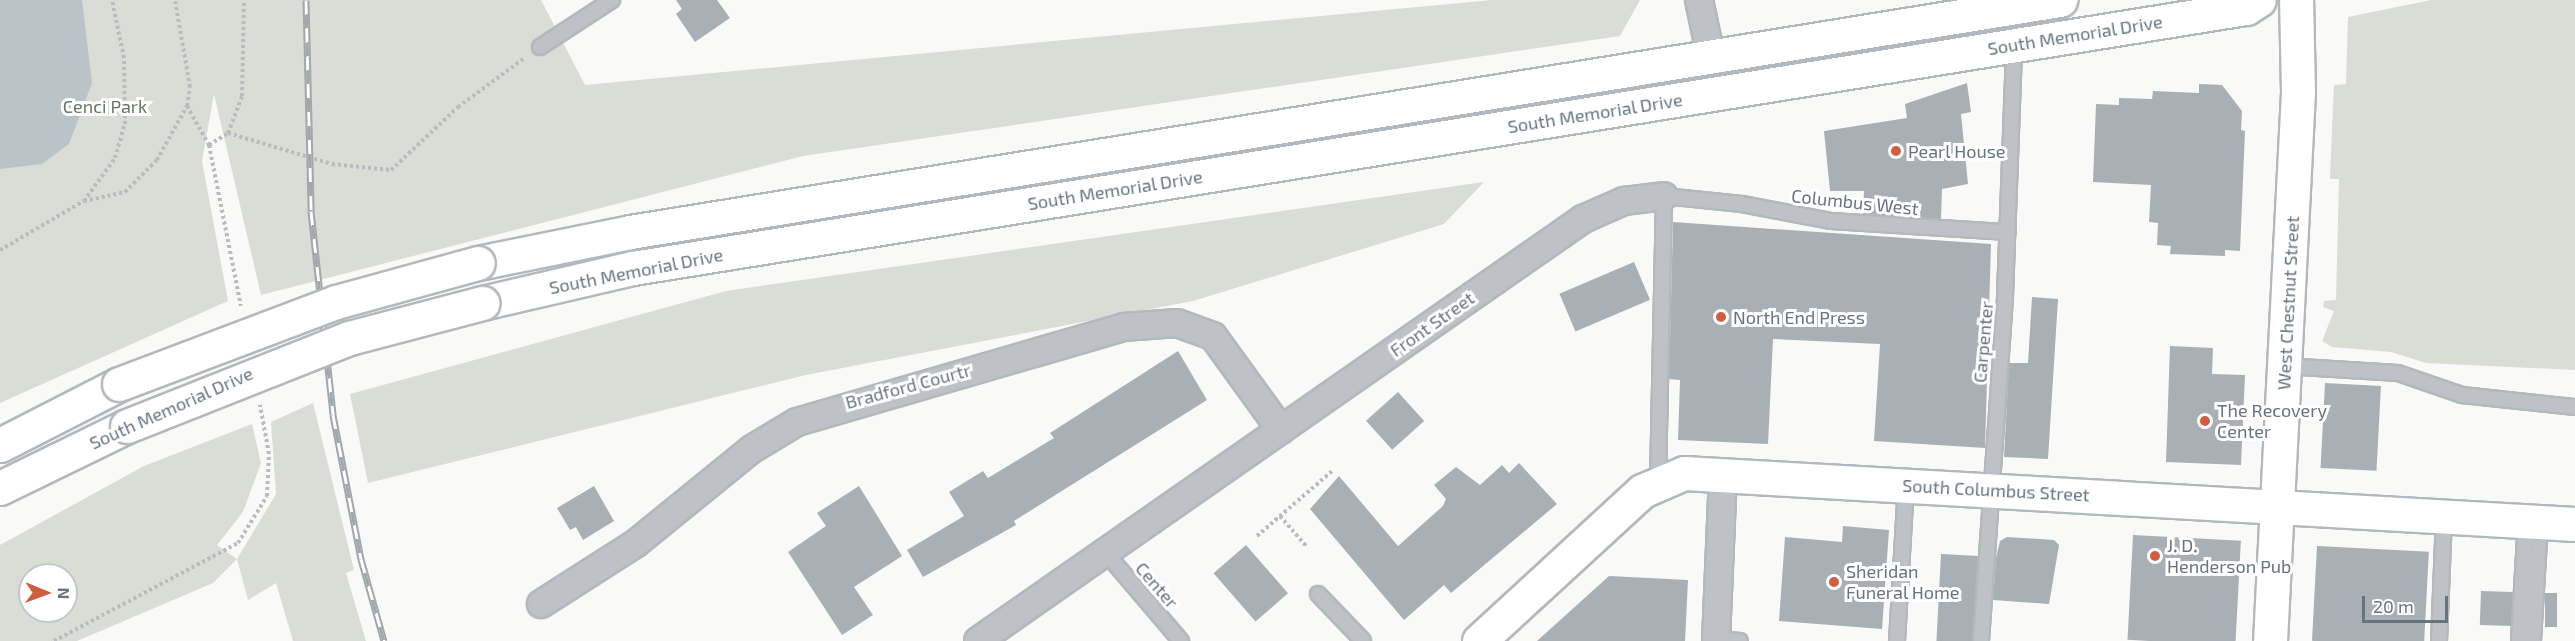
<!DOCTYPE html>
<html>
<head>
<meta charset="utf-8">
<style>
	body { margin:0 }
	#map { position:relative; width:2575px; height:641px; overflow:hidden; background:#f9f9f7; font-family:"Exo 2",sans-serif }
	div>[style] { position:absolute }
	.green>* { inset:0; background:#d9ddd6 }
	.water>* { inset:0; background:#bac4c8 }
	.building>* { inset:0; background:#a8afb5; transform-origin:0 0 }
	.path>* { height:4px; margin-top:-2px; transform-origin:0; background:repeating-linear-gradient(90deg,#b9bcbe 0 3px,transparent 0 6px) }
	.roads { filter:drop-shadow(2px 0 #b3b8bc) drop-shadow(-2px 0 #b3b8bc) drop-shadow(0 2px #b3b8bc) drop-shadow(0 -2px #b3b8bc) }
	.lane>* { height:14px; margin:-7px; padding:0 7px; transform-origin:7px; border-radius:7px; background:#bec2c6 }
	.street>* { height:26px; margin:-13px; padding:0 13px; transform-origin:13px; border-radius:13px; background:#bec2c6 }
	.secondary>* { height:33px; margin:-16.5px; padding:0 16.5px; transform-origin:16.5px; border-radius:16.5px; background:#fff }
	.highway>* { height:33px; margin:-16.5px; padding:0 16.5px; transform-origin:16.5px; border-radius:16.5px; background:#fff }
	.rail>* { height:7px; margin-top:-3.5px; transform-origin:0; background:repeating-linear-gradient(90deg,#fff 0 14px,#a1a7ac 0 28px); box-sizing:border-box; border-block:2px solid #a1a7ac }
	.bridges { filter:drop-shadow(2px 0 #b4b8bb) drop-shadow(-2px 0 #b4b8bb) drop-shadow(0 2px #b4b8bb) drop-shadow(0 -2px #b4b8bb) }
	.highway-bridge>* { height:33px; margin:-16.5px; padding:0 16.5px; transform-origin:16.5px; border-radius:16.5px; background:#fff }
	.dots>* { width:16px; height:16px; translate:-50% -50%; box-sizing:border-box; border:3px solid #fff; border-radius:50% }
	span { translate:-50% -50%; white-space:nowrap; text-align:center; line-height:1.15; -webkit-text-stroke:6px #fff; paint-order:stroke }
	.street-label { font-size:18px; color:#66747e }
	.park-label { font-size:18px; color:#687765 }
	.poi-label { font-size:18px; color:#66747e }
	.left { translate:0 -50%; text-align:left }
	.north { position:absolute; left:18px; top:563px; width:60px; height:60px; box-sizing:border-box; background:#fff; border:2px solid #c2c7cb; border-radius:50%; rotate:91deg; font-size:16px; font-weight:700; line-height:24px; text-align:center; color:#66747e }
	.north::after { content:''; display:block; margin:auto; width:21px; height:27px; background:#d15f3f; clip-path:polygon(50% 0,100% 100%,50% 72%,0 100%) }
	.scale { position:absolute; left:2362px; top:596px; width:86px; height:27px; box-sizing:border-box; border:3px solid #66747e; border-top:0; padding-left:8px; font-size:18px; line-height:21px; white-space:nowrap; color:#66747e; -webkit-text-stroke:4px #fff; paint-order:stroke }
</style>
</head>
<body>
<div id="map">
	<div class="green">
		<i style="clip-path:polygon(0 0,541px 0,585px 85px,1492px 0,1640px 0,1620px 36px,803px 156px,261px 295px,214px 94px,202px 161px,228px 301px,0 403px)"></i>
		<i style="clip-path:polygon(2431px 0,2575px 0,2575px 370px,2426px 363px,2391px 352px,2332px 347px,2322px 341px,2334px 311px,2323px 307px,2324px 301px,2336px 300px,2339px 179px,2330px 179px,2333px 106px,2334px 85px,2346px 84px,2348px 17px)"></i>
		<i style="clip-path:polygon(1484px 182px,1444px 224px,1193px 301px,806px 375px,368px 483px,350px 394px,726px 291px)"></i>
		<i style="clip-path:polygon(evenodd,313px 403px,354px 570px,346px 573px,366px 641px,293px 641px,276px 583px,248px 600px,237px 559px,213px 583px,77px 641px,0 641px,0 545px,144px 466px,252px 424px,261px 463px,243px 512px,217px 545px,237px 559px,276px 494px,271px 422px,313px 403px,30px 575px,66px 575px,66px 611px,30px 611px,30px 575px)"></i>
	</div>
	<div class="water">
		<i style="clip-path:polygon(0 0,82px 0,92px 83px,69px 144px,42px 164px,0 169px)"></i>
	</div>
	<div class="building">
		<i style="clip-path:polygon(676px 0,717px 0,730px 18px,695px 42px,676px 14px,682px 9px)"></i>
		<i style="clip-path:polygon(1967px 83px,1971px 112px,1961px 114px,1968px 184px,1942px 189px,1941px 219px,1863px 214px,1864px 191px,1830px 191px,1824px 131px,1907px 118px,1905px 104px)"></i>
		<i style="clip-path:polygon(2199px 84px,2222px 85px,2242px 111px,2241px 130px,2245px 131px,2240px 251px,2225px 250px,2225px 256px,2170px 254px,2171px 246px,2157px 245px,2158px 223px,2149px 222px,2151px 185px,2093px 182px,2096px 104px,2119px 105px,2119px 98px,2152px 99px,2153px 91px,2199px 93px)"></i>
		<i style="clip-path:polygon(1673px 222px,1991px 244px,1985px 448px,1874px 441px,1880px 344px,1773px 339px,1768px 444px,1678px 440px,1680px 380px,1669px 379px)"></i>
		<i style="left:1634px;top:262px;width:41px;height:81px;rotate:67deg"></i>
		<i style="clip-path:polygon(2032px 297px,2058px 299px,2048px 459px,2004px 457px,2009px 363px,2028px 363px)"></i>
		<i style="clip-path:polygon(2170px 346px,2213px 348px,2212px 374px,2245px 375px,2241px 465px,2166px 462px)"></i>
		<i style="clip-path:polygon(1178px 351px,1207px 400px,1014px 521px,1016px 525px,923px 577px,907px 550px,964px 516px,949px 492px,983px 471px,988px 478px,1054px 438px,1050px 433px)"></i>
		<i style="left:2325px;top:383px;width:56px;height:85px;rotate:3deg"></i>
		<i style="left:1398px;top:392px;width:39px;height:43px;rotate:48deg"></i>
		<i style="clip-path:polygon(1519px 463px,1557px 504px,1451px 593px,1444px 585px,1404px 620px,1310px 509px,1339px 476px,1398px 546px,1443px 506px,1446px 499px,1434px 485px,1456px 467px,1480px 485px,1502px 465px,1509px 473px)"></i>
		<i style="clip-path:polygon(594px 486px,614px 521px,583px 540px,576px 527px,570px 530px,557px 508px)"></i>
		<i style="clip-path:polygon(859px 486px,902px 556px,854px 587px,873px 615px,842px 635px,788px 552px,826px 526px,817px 513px)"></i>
		<i style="clip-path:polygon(1843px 526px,1889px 530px,1882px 629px,1779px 621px,1785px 537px,1842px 542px)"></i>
		<i style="left:2133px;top:535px;width:108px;height:105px;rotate:3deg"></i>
		<i style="clip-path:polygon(2007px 537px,2054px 540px,2059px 545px,2049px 604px,1993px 600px,1996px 558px,2000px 541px)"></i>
		<i style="left:1246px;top:545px;width:64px;height:43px;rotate:49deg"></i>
		<i style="left:2317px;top:546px;width:112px;height:95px;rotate:3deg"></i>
		<i style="left:1941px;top:554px;width:37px;height:87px;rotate:3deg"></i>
		<i style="clip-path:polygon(1609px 576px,1688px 580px,1685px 641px,1537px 641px)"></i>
		<i style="left:2481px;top:591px;width:32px;height:34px;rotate:2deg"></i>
		<i style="left:2545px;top:593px;width:12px;height:34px"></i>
	</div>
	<div class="path">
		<i style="left:187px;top:106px;width:45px;rotate:60.6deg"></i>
		<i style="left:209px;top:145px;width:22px;rotate:-32deg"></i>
		<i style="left:228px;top:133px;width:40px;rotate:-69deg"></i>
		<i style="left:242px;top:96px;width:96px;rotate:-88.8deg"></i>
		<i style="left:228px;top:133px;width:109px;rotate:16.6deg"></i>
		<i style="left:332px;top:164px;width:59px;rotate:5.8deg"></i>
		<i style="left:391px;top:170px;width:92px;rotate:-43.2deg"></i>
		<i style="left:458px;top:107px;width:81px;rotate:-36.4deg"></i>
		<i style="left:209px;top:145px;width:164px;rotate:78.8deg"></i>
		<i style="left:84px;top:201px;width:53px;rotate:-54.2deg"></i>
		<i style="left:115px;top:158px;width:35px;rotate:-74deg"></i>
		<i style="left:125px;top:124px;width:66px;rotate:-90.9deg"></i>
		<i style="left:124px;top:58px;width:59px;rotate:-101.7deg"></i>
		<i style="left:0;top:250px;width:97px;rotate:-30.3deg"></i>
		<i style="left:84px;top:201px;width:42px;rotate:-12.4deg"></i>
		<i style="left:125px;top:192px;width:45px;rotate:-45deg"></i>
		<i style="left:157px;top:160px;width:62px;rotate:-60.9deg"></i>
		<i style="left:187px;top:106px;width:19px;rotate:-81deg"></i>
		<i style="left:190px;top:87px;width:88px;rotate:-99.8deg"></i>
		<i style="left:1280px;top:516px;width:40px;rotate:49deg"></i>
		<i style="left:1257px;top:536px;width:99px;rotate:-40.9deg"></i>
		<i style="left:54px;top:641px;width:208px;rotate:-28deg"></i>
		<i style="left:238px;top:543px;width:55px;rotate:-58.3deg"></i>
		<i style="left:267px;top:496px;width:42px;rotate:-87.3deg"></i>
		<i style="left:269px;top:454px;width:50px;rotate:-100.4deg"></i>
	</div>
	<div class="roads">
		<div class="lane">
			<i style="left:540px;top:47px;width:86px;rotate:-33.1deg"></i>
			<i style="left:2284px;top:366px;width:114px;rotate:3.5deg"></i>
			<i style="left:2398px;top:373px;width:68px;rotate:19deg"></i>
			<i style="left:2462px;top:395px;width:114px;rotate:6.1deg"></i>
			<i style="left:1658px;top:481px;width:285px;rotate:-88.8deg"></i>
			<i style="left:1664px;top:196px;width:78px;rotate:5.9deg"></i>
			<i style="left:1742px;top:204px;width:91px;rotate:10.8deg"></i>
			<i style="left:1831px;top:221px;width:177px;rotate:3.6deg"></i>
			<i style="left:1106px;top:553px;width:116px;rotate:49.6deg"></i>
			<i style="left:1318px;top:594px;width:65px;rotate:46.2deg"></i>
			<i style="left:1716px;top:639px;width:24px;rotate:5deg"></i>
			<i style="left:1897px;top:641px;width:156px;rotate:-86.7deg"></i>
			<i style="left:1981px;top:641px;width:346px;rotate:-86deg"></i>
			<i style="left:2005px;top:296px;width:251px;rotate:-87.9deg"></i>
			<i style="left:2439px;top:641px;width:125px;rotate:-87.7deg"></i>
			<i style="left:2519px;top:641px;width:120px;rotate:-86.7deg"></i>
			<i style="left:2533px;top:641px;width:119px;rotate:-86.6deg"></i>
		</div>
		<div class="street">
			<i style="left:1699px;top:0;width:58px;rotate:78.1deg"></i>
			<i style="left:541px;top:604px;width:112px;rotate:-32.6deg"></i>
			<i style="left:635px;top:544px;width:151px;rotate:-39.1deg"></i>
			<i style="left:752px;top:449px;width:52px;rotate:-31deg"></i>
			<i style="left:797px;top:422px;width:341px;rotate:-16.2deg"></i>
			<i style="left:1124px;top:327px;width:53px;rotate:-4.3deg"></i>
			<i style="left:1177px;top:323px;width:38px;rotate:20deg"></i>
			<i style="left:1213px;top:336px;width:116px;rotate:54.1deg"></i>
			<i style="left:978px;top:641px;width:738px;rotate:-34.9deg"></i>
			<i style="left:1583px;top:219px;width:45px;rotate:-23.7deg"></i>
			<i style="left:1624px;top:201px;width:40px;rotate:-7.1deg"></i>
			<i style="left:1716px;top:641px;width:166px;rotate:-87.6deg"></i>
		</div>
		<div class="secondary">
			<i style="left:1479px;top:641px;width:222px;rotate:-42.6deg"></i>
			<i style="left:1642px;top:491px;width:46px;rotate:-23.2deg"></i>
			<i style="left:1684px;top:473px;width:892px;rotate:3.28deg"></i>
			<i style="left:2270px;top:641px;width:550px;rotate:-87.08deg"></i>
			<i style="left:2298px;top:92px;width:92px;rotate:-91.2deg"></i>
		</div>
		<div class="highway">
			<i style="left:478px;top:263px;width:155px;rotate:-11.5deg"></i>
			<i style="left:630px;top:232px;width:1449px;rotate:-9.22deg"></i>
			<i style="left:482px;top:303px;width:155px;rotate:-13.1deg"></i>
			<i style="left:633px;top:268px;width:1634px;rotate:-9.16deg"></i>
			<i style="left:2246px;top:8px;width:15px;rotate:-32deg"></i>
			<i style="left:0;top:445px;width:134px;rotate:-27.1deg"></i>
			<i style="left:0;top:488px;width:141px;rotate:-26deg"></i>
		</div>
	</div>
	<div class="rail">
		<i style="left:306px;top:0;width:211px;rotate:88.6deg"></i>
		<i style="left:311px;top:211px;width:205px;rotate:83.8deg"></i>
		<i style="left:333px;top:415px;width:147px;rotate:79deg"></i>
		<i style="left:361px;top:559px;width:85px;rotate:74.3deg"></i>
	</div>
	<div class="bridges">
		<div class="highway-bridge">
			<i style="left:119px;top:384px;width:232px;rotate:-20.7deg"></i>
			<i style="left:336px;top:302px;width:147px;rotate:-15.4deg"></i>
			<i style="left:127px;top:426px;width:239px;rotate:-21.6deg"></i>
			<i style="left:349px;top:338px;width:138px;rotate:-14.7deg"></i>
		</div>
	</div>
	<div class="dots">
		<i style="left:1896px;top:151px;background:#d15f3f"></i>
		<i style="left:1721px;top:317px;background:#d15f3f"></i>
		<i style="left:2205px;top:421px;background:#d15f3f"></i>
		<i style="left:2155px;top:556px;background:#d15f3f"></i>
		<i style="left:1834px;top:582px;background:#d15f3f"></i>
	</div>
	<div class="street-label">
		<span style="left:2075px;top:35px;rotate:-9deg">South Memorial Drive</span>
		<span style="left:1595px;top:113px;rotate:-9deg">South Memorial Drive</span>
		<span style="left:1115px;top:190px;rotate:-9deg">South Memorial Drive</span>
		<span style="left:1855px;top:202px;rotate:6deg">Columbus West</span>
		<span style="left:636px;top:271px;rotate:-11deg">South Memorial Drive</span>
		<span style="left:2288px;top:303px;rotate:-87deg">West Chestnut Street</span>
		<span style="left:1432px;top:324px;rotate:-35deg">Front Street</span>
		<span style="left:1983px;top:342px;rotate:-85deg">Carpenter</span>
		<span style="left:908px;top:386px;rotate:-15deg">Bradford Courtr</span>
		<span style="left:171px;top:408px;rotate:-24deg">South Memorial Drive</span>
		<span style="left:1996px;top:490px;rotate:3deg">South Columbus Street</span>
		<span style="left:1157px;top:585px;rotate:49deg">Center</span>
	</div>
	<div class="park-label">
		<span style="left:105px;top:106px">Cenci Park</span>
	</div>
	<div class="poi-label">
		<span class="left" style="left:1908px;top:151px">Pearl House</span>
		<span class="left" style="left:1733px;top:317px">North End Press</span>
		<span class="left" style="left:2217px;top:421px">The Recovery<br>Center</span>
		<span class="left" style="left:2167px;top:556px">J. D.<br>Henderson Pub</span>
		<span class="left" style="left:1846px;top:582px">Sheridan<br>Funeral Home</span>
	</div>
	<div class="north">N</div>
	<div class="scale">20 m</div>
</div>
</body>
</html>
